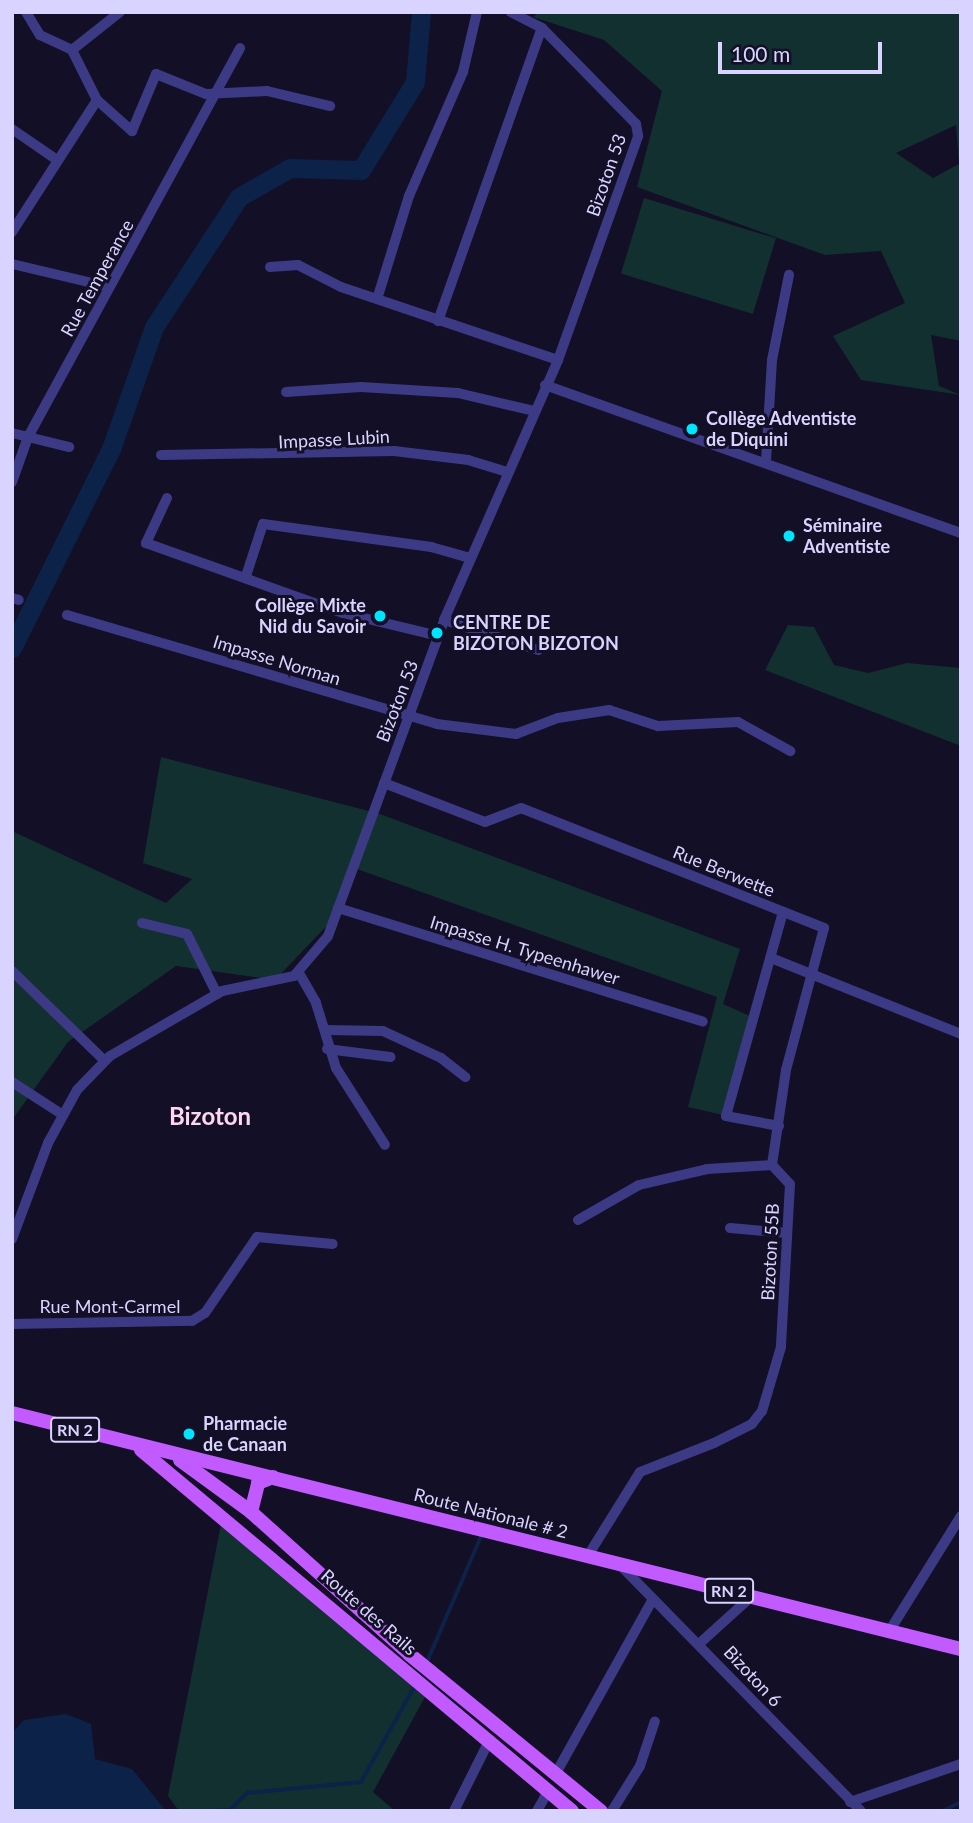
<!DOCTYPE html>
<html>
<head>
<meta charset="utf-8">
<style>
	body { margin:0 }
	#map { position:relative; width:973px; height:1823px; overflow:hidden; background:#130f26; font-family:Lato,sans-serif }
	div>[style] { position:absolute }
	.green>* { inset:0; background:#12302f; transform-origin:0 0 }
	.water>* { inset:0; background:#0c2248 }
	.stream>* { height:3.5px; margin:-1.75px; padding:0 1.75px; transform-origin:1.75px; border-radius:1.75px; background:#0c2248 }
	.river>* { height:19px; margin:-9.5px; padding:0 9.5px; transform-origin:9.5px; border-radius:9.5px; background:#0c2248 }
	.street>* { height:10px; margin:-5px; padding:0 5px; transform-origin:5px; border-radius:5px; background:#3d3a85 }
	.primary>* { height:14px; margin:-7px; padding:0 7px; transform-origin:7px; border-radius:7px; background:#c25bff }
	.dots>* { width:19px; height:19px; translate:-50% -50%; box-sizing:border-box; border:4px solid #130f26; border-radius:50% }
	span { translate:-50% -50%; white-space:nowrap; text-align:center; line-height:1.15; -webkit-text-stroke:6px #130f26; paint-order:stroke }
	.shield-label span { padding:2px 5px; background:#130f26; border:2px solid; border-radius:5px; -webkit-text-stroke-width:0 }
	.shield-label { font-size:16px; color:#d9d4ff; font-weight:700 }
	.street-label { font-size:18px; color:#d9d4ff }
	.poi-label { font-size:18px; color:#d9d4ff; font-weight:700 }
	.left { translate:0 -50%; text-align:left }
	.right { translate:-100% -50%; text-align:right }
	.district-label { font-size:24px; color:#ffd6f0; font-weight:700 }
	.frame { position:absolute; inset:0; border:14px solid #d9d4ff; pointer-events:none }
	.scale { position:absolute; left:718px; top:42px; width:164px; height:32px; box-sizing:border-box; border:4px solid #d9d4ff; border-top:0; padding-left:9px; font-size:21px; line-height:24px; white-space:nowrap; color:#d9d4ff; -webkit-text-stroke:5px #130f26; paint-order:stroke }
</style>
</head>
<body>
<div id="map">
	<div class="green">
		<i style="clip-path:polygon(evenodd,539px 12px,961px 12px,961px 341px,931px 335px,939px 386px,961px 395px,861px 380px,833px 336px,905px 303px,881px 251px,825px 255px,637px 187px,662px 91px,604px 40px,533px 17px,539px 12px,956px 125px,959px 164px,933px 178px,896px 153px,956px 125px)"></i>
		<i style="left:644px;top:198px;width:138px;height:79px;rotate:17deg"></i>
		<i style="clip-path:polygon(788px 625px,814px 627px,834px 665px,868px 673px,907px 663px,961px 668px,961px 746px,765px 670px)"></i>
		<i style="clip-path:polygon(161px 757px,380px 814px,740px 949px,723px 1004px,752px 1017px,723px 1115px,688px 1107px,717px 997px,354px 868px,337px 915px,275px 980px,176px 966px,68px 1042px,12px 1120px,12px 831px,166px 903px,192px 879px,143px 863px)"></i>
		<i style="clip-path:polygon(222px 1519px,425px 1697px,373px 1792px,395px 1811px,179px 1811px,168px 1796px)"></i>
	</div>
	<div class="water">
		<i style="clip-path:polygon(66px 1714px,91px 1724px,95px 1759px,132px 1769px,166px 1811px,12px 1811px,12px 1733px,24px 1720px)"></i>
	</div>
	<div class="stream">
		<i style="left:427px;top:1662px;width:139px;rotate:-66.7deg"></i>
		<i style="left:211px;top:1811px;width:19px;rotate:-3deg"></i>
		<i style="left:230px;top:1810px;width:24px;rotate:-45deg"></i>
		<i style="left:247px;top:1793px;width:115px;rotate:-5.5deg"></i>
		<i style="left:361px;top:1782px;width:112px;rotate:-60.7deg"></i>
		<i style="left:943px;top:1811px;width:20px;rotate:-27deg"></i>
	</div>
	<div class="river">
		<i style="left:12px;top:648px;width:222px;rotate:-63.6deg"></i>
		<i style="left:111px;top:449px;width:129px;rotate:-70.6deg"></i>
		<i style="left:154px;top:327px;width:155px;rotate:-56.8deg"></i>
		<i style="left:239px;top:197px;width:59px;rotate:-29.6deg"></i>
		<i style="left:290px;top:168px;width:71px;rotate:1.6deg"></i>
		<i style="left:361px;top:170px;width:103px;rotate:-58.5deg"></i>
		<i style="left:415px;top:82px;width:70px;rotate:-85.1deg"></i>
	</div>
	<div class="street">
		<i style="left:26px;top:12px;width:27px;rotate:59deg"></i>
		<i style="left:40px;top:35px;width:35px;rotate:25deg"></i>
		<i style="left:72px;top:50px;width:61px;rotate:-38.4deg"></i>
		<i style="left:97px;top:100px;width:47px;rotate:41.5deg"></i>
		<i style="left:132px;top:131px;width:62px;rotate:-67.2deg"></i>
		<i style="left:156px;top:74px;width:54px;rotate:21.8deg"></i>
		<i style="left:206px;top:94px;width:61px;rotate:-2.8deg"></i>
		<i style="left:267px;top:91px;width:65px;rotate:13.4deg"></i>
		<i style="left:12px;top:129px;width:55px;rotate:34.6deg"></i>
		<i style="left:12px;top:232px;width:157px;rotate:-57.2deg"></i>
		<i style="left:97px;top:100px;width:56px;rotate:-116.6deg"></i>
		<i style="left:12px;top:264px;width:100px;rotate:13.3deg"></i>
		<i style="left:270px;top:267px;width:28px;rotate:-4deg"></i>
		<i style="left:298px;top:265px;width:48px;rotate:27.1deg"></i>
		<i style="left:341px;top:287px;width:229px;rotate:18.6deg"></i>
		<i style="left:378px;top:296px;width:105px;rotate:-72.8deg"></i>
		<i style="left:409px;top:196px;width:135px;rotate:-66.5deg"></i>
		<i style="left:463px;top:72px;width:62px;rotate:-76.9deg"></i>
		<i style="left:438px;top:321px;width:311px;rotate:-70.5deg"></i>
		<i style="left:545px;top:385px;width:442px;rotate:19.6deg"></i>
		<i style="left:286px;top:392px;width:75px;rotate:-3.8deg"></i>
		<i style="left:361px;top:387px;width:97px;rotate:3.5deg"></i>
		<i style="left:458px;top:393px;width:78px;rotate:13.3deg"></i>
		<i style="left:12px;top:433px;width:59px;rotate:13.8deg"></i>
		<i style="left:161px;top:455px;width:233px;rotate:-1deg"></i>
		<i style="left:394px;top:451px;width:75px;rotate:6.9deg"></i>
		<i style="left:468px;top:460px;width:41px;rotate:17.1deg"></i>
		<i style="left:766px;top:461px;width:101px;rotate:-86.6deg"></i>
		<i style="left:772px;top:360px;width:87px;rotate:-78.7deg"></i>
		<i style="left:12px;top:482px;width:48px;rotate:-70.4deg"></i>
		<i style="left:28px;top:437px;width:443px;rotate:-61.4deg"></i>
		<i style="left:167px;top:498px;width:50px;rotate:115deg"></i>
		<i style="left:146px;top:543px;width:209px;rotate:19.6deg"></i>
		<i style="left:343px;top:613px;width:99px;rotate:13.5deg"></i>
		<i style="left:246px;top:576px;width:55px;rotate:-71.9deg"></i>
		<i style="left:263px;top:524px;width:170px;rotate:7.8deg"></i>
		<i style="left:431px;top:547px;width:41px;rotate:15.8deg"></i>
		<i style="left:12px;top:598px;width:7px;rotate:16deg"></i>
		<i style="left:67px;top:615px;width:386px;rotate:16.4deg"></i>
		<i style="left:437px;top:724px;width:80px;rotate:7.2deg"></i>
		<i style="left:516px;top:734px;width:45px;rotate:-20.9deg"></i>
		<i style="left:558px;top:718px;width:52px;rotate:-8.9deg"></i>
		<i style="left:609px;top:710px;width:52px;rotate:18.1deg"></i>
		<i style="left:658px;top:726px;width:80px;rotate:-2.9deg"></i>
		<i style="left:738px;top:722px;width:60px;rotate:29.1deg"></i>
		<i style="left:444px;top:620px;width:99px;rotate:17.7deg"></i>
		<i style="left:384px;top:783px;width:108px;rotate:21.1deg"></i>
		<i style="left:485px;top:822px;width:39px;rotate:-21deg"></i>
		<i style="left:521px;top:808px;width:326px;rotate:21.6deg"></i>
		<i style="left:824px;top:928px;width:147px;rotate:105deg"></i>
		<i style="left:786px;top:1070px;width:96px;rotate:98.4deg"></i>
		<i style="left:338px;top:908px;width:382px;rotate:17.3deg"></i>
		<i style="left:142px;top:923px;width:46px;rotate:13.7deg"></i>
		<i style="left:187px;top:934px;width:67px;rotate:63.4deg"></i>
		<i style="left:771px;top:958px;width:205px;rotate:21.8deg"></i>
		<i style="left:12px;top:971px;width:129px;rotate:44.1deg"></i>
		<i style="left:299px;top:973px;width:34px;rotate:60deg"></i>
		<i style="left:316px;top:1003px;width:68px;rotate:72.9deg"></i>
		<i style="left:336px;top:1068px;width:91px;rotate:57.5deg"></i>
		<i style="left:325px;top:1030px;width:58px;rotate:1deg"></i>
		<i style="left:383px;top:1031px;width:64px;rotate:25deg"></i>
		<i style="left:441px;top:1058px;width:31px;rotate:38deg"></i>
		<i style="left:327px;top:1049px;width:64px;rotate:7.2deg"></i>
		<i style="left:12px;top:1082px;width:61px;rotate:32.9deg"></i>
		<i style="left:779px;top:1126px;width:54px;rotate:-169.3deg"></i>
		<i style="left:726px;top:1116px;width:212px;rotate:-74.4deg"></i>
		<i style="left:578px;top:1220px;width:70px;rotate:-29.8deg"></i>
		<i style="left:639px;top:1185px;width:70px;rotate:-13.2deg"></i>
		<i style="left:707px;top:1169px;width:65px;rotate:-3.5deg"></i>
		<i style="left:772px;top:1165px;width:26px;rotate:47deg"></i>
		<i style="left:790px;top:1184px;width:163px;rotate:93.2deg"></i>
		<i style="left:781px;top:1347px;width:67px;rotate:106.5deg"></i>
		<i style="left:762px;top:1411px;width:16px;rotate:128deg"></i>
		<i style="left:752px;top:1424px;width:42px;rotate:153.4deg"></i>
		<i style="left:714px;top:1443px;width:79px;rotate:158.6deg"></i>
		<i style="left:640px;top:1472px;width:100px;rotate:121.9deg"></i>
		<i style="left:730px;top:1228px;width:57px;rotate:5deg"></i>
		<i style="left:12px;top:1239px;width:103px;rotate:-69.4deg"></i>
		<i style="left:48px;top:1143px;width:60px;rotate:-61.3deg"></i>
		<i style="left:77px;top:1090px;width:47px;rotate:-45.9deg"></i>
		<i style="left:110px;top:1056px;width:129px;rotate:-30.1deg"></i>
		<i style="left:222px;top:991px;width:74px;rotate:-11.8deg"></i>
		<i style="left:294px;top:976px;width:52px;rotate:-49.6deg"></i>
		<i style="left:328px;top:936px;width:337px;rotate:-69.8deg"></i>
		<i style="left:444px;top:620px;width:284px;rotate:-66.3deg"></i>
		<i style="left:558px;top:360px;width:238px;rotate:-70.3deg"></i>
		<i style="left:638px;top:136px;width:12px;rotate:-99deg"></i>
		<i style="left:636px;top:124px;width:134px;rotate:-134.4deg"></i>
		<i style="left:542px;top:28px;width:35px;rotate:-153deg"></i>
		<i style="left:12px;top:1324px;width:180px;rotate:-1deg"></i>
		<i style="left:192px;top:1321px;width:15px;rotate:-32deg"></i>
		<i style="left:205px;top:1313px;width:92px;rotate:-55.6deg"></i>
		<i style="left:257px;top:1237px;width:76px;rotate:5.3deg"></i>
		<i style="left:620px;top:1565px;width:344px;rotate:45.6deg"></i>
		<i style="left:890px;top:1630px;width:134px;rotate:-58.1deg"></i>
		<i style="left:700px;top:1643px;width:70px;rotate:-42.1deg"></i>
		<i style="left:555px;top:1775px;width:199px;rotate:-60.9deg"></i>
		<i style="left:850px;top:1802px;width:117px;rotate:-18.9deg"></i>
		<i style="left:454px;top:1811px;width:78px;rotate:-63.4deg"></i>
		<i style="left:537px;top:1811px;width:23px;rotate:-61deg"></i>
		<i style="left:612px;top:1811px;width:53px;rotate:-58.1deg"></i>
		<i style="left:640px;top:1766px;width:47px;rotate:-71.6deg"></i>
	</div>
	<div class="primary">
		<i style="left:12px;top:1413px;width:978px;rotate:13.97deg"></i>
		<i style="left:141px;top:1450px;width:562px;rotate:39.95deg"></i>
		<i style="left:180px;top:1460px;width:88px;rotate:36.2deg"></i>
		<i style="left:251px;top:1512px;width:212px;rotate:41.9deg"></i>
		<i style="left:409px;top:1654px;width:248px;rotate:39.3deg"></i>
		<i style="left:251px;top:1512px;width:30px;rotate:-76deg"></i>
		<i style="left:258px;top:1483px;width:16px;rotate:-22deg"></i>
	</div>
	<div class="dots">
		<i style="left:692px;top:429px;background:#00e5ff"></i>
		<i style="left:789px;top:536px;background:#00e5ff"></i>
		<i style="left:380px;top:616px;background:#00e5ff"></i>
		<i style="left:437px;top:633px;background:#00e5ff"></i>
		<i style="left:189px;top:1434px;background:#00e5ff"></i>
	</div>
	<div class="shield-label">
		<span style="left:75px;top:1430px">RN 2</span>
		<span style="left:729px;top:1591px">RN 2</span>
	</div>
	<div class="street-label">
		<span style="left:606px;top:175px;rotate:-71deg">Bizoton 53</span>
		<span style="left:97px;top:278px;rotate:-61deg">Rue Temperance</span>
		<span style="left:334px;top:439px;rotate:-3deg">Impasse Lubin</span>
		<span style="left:277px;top:660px;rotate:17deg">Impasse Norman</span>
		<span style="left:397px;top:701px;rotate:-69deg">Bizoton 53</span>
		<span style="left:724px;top:871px;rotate:22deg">Rue Berwette</span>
		<span style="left:525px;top:950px;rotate:17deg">Impasse H. Typeenhawer</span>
		<span style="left:770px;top:1252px;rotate:-87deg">Bizoton 55B</span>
		<span style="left:110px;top:1306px">Rue Mont-Carmel</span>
		<span style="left:491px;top:1513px;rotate:14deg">Route Nationale # 2</span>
		<span style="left:369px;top:1612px;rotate:41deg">Route des Rails</span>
		<span style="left:753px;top:1676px;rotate:47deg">Bizoton 6</span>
	</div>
	<div class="poi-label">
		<span class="left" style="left:706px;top:429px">Collège Adventiste<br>de Diquini</span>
		<span class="left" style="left:803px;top:536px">Séminaire<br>Adventiste</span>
		<span class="right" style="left:366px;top:616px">Collège Mixte<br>Nid du Savoir</span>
		<span class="left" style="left:453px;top:633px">CENTRE DE<br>BIZOTON BIZOTON</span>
		<span class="left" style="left:203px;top:1434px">Pharmacie<br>de Canaan</span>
	</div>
	<div class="district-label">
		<span style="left:210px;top:1116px">Bizoton</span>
	</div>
	<div class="frame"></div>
	<div class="scale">100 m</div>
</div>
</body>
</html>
